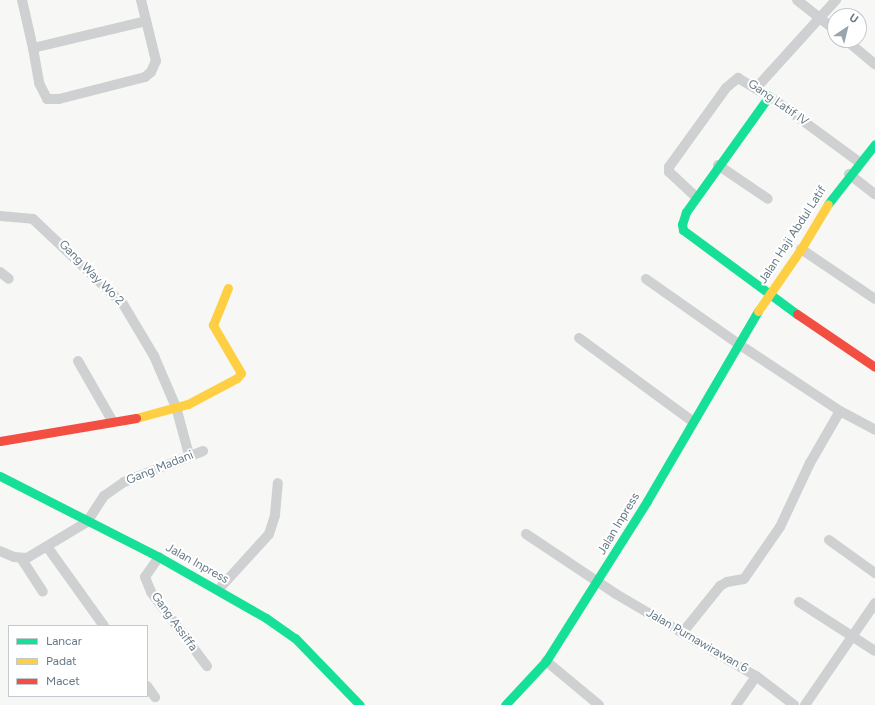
<!DOCTYPE html>
<html>
<head>
<meta charset="utf-8">
<style>
	body { margin:0 }
	#map { position:relative; width:875px; height:705px; overflow:hidden; background:#f7f7f6; font-family:Figtree,sans-serif }
	div>[style] { position:absolute }
	.street>* { height:10px; margin:-5px; padding:0 5px; transform-origin:5px; border-radius:5px; background:#ced0d1 }
	.fast>* { height:9px; margin:-4.5px; padding:0 4.5px; transform-origin:4.5px; border-radius:4.5px; background:#16e098 }
	.slow>* { height:9px; margin:-4.5px; padding:0 4.5px; transform-origin:4.5px; border-radius:4.5px; background:#ffcf43 }
	.jam>* { height:9px; margin:-4.5px; padding:0 4.5px; transform-origin:4.5px; border-radius:4.5px; background:#f24e42 }
	span { translate:-50% -50%; white-space:nowrap; text-align:center; line-height:1.15; -webkit-text-stroke:4px #fff; paint-order:stroke }
	.street-label { font-size:12px; color:#667987 }
	.legend { position:absolute; left:8px; top:625px; width:140px; height:72px; box-sizing:border-box; background:#fff; border:1px solid #c2c9cf; margin:0; padding:5px 7px; list-style:none; font-size:12px; color:#667987 }
	.legend li { display:flex; align-items:center; gap:8px; height:20px }
	.legend b { width:20px; border:1px solid #c2c9cf }
	.north { position:absolute; left:827px; top:8px; width:40px; height:40px; box-sizing:border-box; background:#fff; border:1px solid #c2c9cf; border-radius:50%; rotate:35deg; font-size:11px; font-weight:700; line-height:16px; text-align:center; color:#667987 }
	.north::after { content:''; display:block; margin:auto; width:14px; height:18px; background:#99a5ae; clip-path:polygon(50% 0,100% 100%,50% 72%,0 100%) }
</style>
</head>
<body>
<div id="map">
	<div class="street">
		<i style="left:22px;top:0;width:49px;rotate:77.1deg"></i>
		<i style="left:33px;top:48px;width:116px;rotate:-13.4deg"></i>
		<i style="left:797px;top:0;width:48px;rotate:38.3deg"></i>
		<i style="left:846px;top:40px;width:38px;rotate:40deg"></i>
		<i style="left:33px;top:48px;width:36px;rotate:80deg"></i>
		<i style="left:39px;top:83px;width:18px;rotate:63deg"></i>
		<i style="left:47px;top:99px;width:12px"></i>
		<i style="left:59px;top:99px;width:89px;rotate:-14.3deg"></i>
		<i style="left:145px;top:77px;width:8px;rotate:-40deg"></i>
		<i style="left:151px;top:72px;width:12px;rotate:-66deg"></i>
		<i style="left:156px;top:61px;width:63px;rotate:-103.8deg"></i>
		<i style="left:757px;top:87px;width:118px;rotate:-47.8deg"></i>
		<i style="left:718px;top:165px;width:60px;rotate:34.2deg"></i>
		<i style="left:849px;top:174px;width:33px;rotate:38deg"></i>
		<i style="left:696px;top:197px;width:37px;rotate:-137deg"></i>
		<i style="left:669px;top:172px;width:5px;rotate:-90deg"></i>
		<i style="left:669px;top:167px;width:97px;rotate:-54.2deg"></i>
		<i style="left:726px;top:88px;width:16px;rotate:-40deg"></i>
		<i style="left:738px;top:78px;width:44px;rotate:31.2deg"></i>
		<i style="left:776px;top:101px;width:103px;rotate:36.3deg"></i>
		<i style="left:0;top:216px;width:33px;rotate:5deg"></i>
		<i style="left:33px;top:219px;width:124px;rotate:43.4deg"></i>
		<i style="left:123px;top:304px;width:61px;rotate:59.2deg"></i>
		<i style="left:154px;top:356px;width:56px;rotate:66.7deg"></i>
		<i style="left:176px;top:407px;width:50px;rotate:74.8deg"></i>
		<i style="left:801px;top:249px;width:89px;rotate:34deg"></i>
		<i style="left:0;top:272px;width:11px;rotate:38deg"></i>
		<i style="left:646px;top:279px;width:115px;rotate:35.1deg"></i>
		<i style="left:740px;top:345px;width:120px;rotate:33.4deg"></i>
		<i style="left:840px;top:411px;width:40px;rotate:28deg"></i>
		<i style="left:579px;top:338px;width:140px;rotate:36.3deg"></i>
		<i style="left:78px;top:361px;width:70px;rotate:60.2deg"></i>
		<i style="left:526px;top:534px;width:108px;rotate:33.7deg"></i>
		<i style="left:616px;top:594px;width:162px;rotate:30.4deg"></i>
		<i style="left:756px;top:676px;width:48px;rotate:37.3deg"></i>
		<i style="left:829px;top:540px;width:57px;rotate:35.7deg"></i>
		<i style="left:48px;top:548px;width:96px;rotate:54.3deg"></i>
		<i style="left:0;top:551px;width:15px;rotate:23deg"></i>
		<i style="left:14px;top:557px;width:13px;rotate:4deg"></i>
		<i style="left:27px;top:558px;width:70px;rotate:-31deg"></i>
		<i style="left:87px;top:522px;width:31px;rotate:-57deg"></i>
		<i style="left:104px;top:496px;width:24px;rotate:-35deg"></i>
		<i style="left:124px;top:482px;width:85px;rotate:-21.4deg"></i>
		<i style="left:159px;top:557px;width:24px;rotate:125deg"></i>
		<i style="left:145px;top:577px;width:16px;rotate:68deg"></i>
		<i style="left:151px;top:592px;width:93px;rotate:52.9deg"></i>
		<i style="left:21px;top:558px;width:40px;rotate:57.1deg"></i>
		<i style="left:219px;top:589px;width:74px;rotate:-47.7deg"></i>
		<i style="left:269px;top:534px;width:20px;rotate:-72deg"></i>
		<i style="left:275px;top:515px;width:32px;rotate:-85deg"></i>
		<i style="left:799px;top:602px;width:90px;rotate:32.8deg"></i>
		<i style="left:683px;top:632px;width:59px;rotate:-51.2deg"></i>
		<i style="left:720px;top:586px;width:8px;rotate:-30deg"></i>
		<i style="left:727px;top:582px;width:17px;rotate:-10deg"></i>
		<i style="left:744px;top:579px;width:63px;rotate:-55.3deg"></i>
		<i style="left:780px;top:527px;width:71px;rotate:-64.9deg"></i>
		<i style="left:810px;top:463px;width:60px;rotate:-60deg"></i>
		<i style="left:546px;top:661px;width:69px;rotate:39.7deg"></i>
		<i style="left:147px;top:686px;width:14px;rotate:54deg"></i>
		<i style="left:736px;top:705px;width:35px;rotate:-55deg"></i>
		<i style="left:805px;top:705px;width:124px;rotate:-55.5deg"></i>
	</div>
	<div class="fast">
		<i style="left:769px;top:96px;width:143px;rotate:125.6deg"></i>
		<i style="left:686px;top:212px;width:13px;rotate:108deg"></i>
		<i style="left:682px;top:224px;width:6px;rotate:81deg"></i>
		<i style="left:683px;top:230px;width:142px;rotate:36.4deg"></i>
		<i style="left:828px;top:204px;width:76px;rotate:-51.9deg"></i>
		<i style="left:0;top:476px;width:178px;rotate:27deg"></i>
		<i style="left:159px;top:557px;width:123px;rotate:29.7deg"></i>
		<i style="left:266px;top:618px;width:35px;rotate:35deg"></i>
		<i style="left:295px;top:638px;width:93px;rotate:45.9deg"></i>
		<i style="left:505px;top:705px;width:60px;rotate:-47deg"></i>
		<i style="left:546px;top:661px;width:189px;rotate:-57.7deg"></i>
		<i style="left:647px;top:501px;width:220px;rotate:-59.7deg"></i>
	</div>
	<div class="slow">
		<i style="left:758px;top:311px;width:75px;rotate:-55.3deg"></i>
		<i style="left:801px;top:249px;width:52px;rotate:-59deg"></i>
		<i style="left:136px;top:418px;width:54px;rotate:-15.1deg"></i>
		<i style="left:188px;top:404px;width:55px;rotate:-28deg"></i>
		<i style="left:237px;top:378px;width:6px;rotate:-51deg"></i>
		<i style="left:241px;top:373px;width:56px;rotate:-120.3deg"></i>
		<i style="left:213px;top:325px;width:40px;rotate:-68deg"></i>
	</div>
	<div class="jam">
		<i style="left:797px;top:314px;width:94px;rotate:34.2deg"></i>
		<i style="left:0;top:441px;width:138px;rotate:-9.6deg"></i>
	</div>
	<div class="street-label">
		<span style="left:778px;top:103px;rotate:35deg">Gang Latif IV</span>
		<span style="left:793px;top:235px;rotate:-57deg">Jalan Haji Abdul Latif</span>
		<span style="left:91px;top:273px;rotate:45deg">Gang Way Wo 2</span>
		<span style="left:160px;top:468px;rotate:-22deg">Gang Madani</span>
		<span style="left:619px;top:524px;rotate:-59deg">Jalan Inpress</span>
		<span style="left:197px;top:564px;rotate:29deg">Jalan Inpress</span>
		<span style="left:174px;top:622px;rotate:54deg">Gang Assiffa</span>
		<span style="left:697px;top:641px;rotate:30deg">Jalan Purnawirawan 6</span>
	</div>
	<ul class="legend">
	<li><b style="height:5px;background:#16e098"></b>Lancar</li>
	<li><b style="height:5px;background:#ffcf43"></b>Padat</li>
	<li><b style="height:5px;background:#f24e42"></b>Macet</li>
	</ul>
	<div class="north">U</div>
</div>
</body>
</html>
